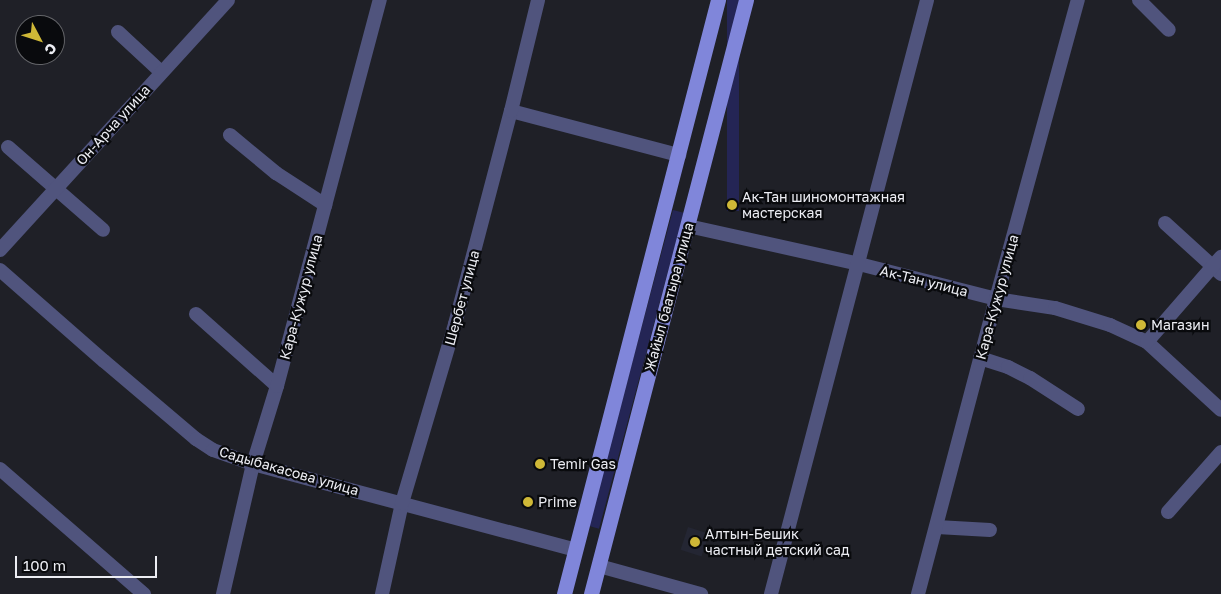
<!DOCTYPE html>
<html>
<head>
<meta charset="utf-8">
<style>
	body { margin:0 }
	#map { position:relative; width:1221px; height:594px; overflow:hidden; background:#1f2027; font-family:"Golos Text",sans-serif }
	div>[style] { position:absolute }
	.built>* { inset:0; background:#242633; transform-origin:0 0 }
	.green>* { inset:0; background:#242555; transform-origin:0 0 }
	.minor>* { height:14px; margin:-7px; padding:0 7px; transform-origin:7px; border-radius:7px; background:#50547d }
	.major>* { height:15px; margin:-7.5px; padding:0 7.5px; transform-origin:7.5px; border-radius:7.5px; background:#8086da }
	.dots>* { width:14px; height:14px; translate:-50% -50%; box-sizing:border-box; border:2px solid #090a0d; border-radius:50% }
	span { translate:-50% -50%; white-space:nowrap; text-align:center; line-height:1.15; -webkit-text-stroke:4.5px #090a0d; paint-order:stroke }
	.street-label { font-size:14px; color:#ecedf3 }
	.poi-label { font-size:14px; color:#ecedf3 }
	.left { translate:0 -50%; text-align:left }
	.north { position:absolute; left:15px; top:15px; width:50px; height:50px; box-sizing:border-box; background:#090a0d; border:1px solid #646569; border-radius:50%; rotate:130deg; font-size:14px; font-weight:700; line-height:20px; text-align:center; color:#ecedf3 }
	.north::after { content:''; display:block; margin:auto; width:18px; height:22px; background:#cfb837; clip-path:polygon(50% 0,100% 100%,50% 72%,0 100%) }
	.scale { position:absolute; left:15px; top:556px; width:142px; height:22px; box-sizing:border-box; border:2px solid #ecedf3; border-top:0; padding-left:6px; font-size:15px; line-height:18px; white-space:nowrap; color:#ecedf3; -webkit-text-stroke:4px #090a0d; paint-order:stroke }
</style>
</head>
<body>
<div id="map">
	<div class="built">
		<i style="left:688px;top:527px;width:22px;height:24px;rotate:18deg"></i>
	</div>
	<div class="green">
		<i style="left:727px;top:0;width:12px;height:211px"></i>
		<i style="left:673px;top:210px;width:11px;height:327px;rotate:15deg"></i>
	</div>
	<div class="minor">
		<i style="left:1139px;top:0;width:42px;rotate:45deg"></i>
		<i style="left:118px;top:32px;width:59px;rotate:42.9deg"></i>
		<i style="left:511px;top:111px;width:174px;rotate:14.7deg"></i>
		<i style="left:230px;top:135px;width:60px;rotate:39.6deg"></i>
		<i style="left:276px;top:173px;width:59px;rotate:33.1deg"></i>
		<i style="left:8px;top:147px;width:126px;rotate:41.1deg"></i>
		<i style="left:1165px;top:223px;width:76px;rotate:42.3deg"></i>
		<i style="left:688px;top:226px;width:175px;rotate:12.5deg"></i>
		<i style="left:859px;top:264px;width:141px;rotate:14.3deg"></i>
		<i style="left:996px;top:299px;width:60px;rotate:8.7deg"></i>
		<i style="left:1055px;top:308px;width:58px;rotate:17.2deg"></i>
		<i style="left:1110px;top:325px;width:41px;rotate:24.7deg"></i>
		<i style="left:1147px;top:342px;width:100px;rotate:42.6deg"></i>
		<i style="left:0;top:250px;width:338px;rotate:-47.6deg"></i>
		<i style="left:0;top:270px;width:138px;rotate:41.2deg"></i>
		<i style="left:104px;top:361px;width:121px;rotate:40.3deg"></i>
		<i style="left:196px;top:439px;width:20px;rotate:33deg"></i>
		<i style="left:213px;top:450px;width:42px;rotate:19.3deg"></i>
		<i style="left:253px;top:464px;width:334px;rotate:14.9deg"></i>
		<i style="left:196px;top:314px;width:108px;rotate:41.6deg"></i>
		<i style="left:1147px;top:342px;width:113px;rotate:-49deg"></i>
		<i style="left:980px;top:358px;width:29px;rotate:18deg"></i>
		<i style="left:1008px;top:367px;width:25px;rotate:27deg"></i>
		<i style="left:1030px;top:378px;width:57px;rotate:32.9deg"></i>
		<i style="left:0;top:469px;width:191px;rotate:41deg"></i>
		<i style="left:1168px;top:512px;width:80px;rotate:-48.5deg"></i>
		<i style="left:937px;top:527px;width:53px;rotate:3.2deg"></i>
		<i style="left:599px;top:566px;width:106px;rotate:15.4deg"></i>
		<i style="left:223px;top:594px;width:133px;rotate:-77deg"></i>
		<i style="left:253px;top:464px;width:82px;rotate:-72.9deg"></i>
		<i style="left:277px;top:386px;width:400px;rotate:-75.1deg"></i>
		<i style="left:382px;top:594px;width:93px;rotate:-77.6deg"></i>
		<i style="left:402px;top:503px;width:187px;rotate:-73.5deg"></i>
		<i style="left:455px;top:324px;width:220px;rotate:-75.3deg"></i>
		<i style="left:511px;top:111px;width:114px;rotate:-76.3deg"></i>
		<i style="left:771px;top:594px;width:614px;rotate:-75.28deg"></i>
		<i style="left:918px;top:594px;width:305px;rotate:-75.2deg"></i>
		<i style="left:996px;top:299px;width:310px;rotate:-74.7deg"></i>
	</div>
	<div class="major">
		<i style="left:564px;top:594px;width:614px;rotate:-75.47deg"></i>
		<i style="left:591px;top:594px;width:614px;rotate:-75.38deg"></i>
	</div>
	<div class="dots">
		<i style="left:732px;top:205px;background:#cfb837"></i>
		<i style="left:1141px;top:325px;background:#cfb837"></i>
		<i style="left:540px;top:464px;background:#cfb837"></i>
		<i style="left:528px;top:502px;background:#cfb837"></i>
		<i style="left:695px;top:542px;background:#cfb837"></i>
	</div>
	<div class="street-label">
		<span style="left:113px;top:125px;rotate:-48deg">Он-Арча улица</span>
		<span style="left:924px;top:281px;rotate:14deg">Ак-Тан улица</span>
		<span style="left:301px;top:297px;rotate:-75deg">Кара-Кужур улица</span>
		<span style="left:669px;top:297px;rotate:-75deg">Жайыл баатыра улица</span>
		<span style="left:997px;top:297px;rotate:-75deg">Кара-Кужур улица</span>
		<span style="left:462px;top:298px;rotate:-75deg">Шербет улица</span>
		<span style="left:289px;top:471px;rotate:16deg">Садыбакасова улица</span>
	</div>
	<div class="poi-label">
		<span class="left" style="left:742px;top:205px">Ак-Тан шиномонтажная<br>мастерская</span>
		<span class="left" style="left:1151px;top:325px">Магазин</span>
		<span class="left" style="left:550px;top:464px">Temir Gas</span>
		<span class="left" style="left:538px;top:502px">Prime</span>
		<span class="left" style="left:705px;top:542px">Алтын-Бешик<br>частный детский сад</span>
	</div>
	<div class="north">С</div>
	<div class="scale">100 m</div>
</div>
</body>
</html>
